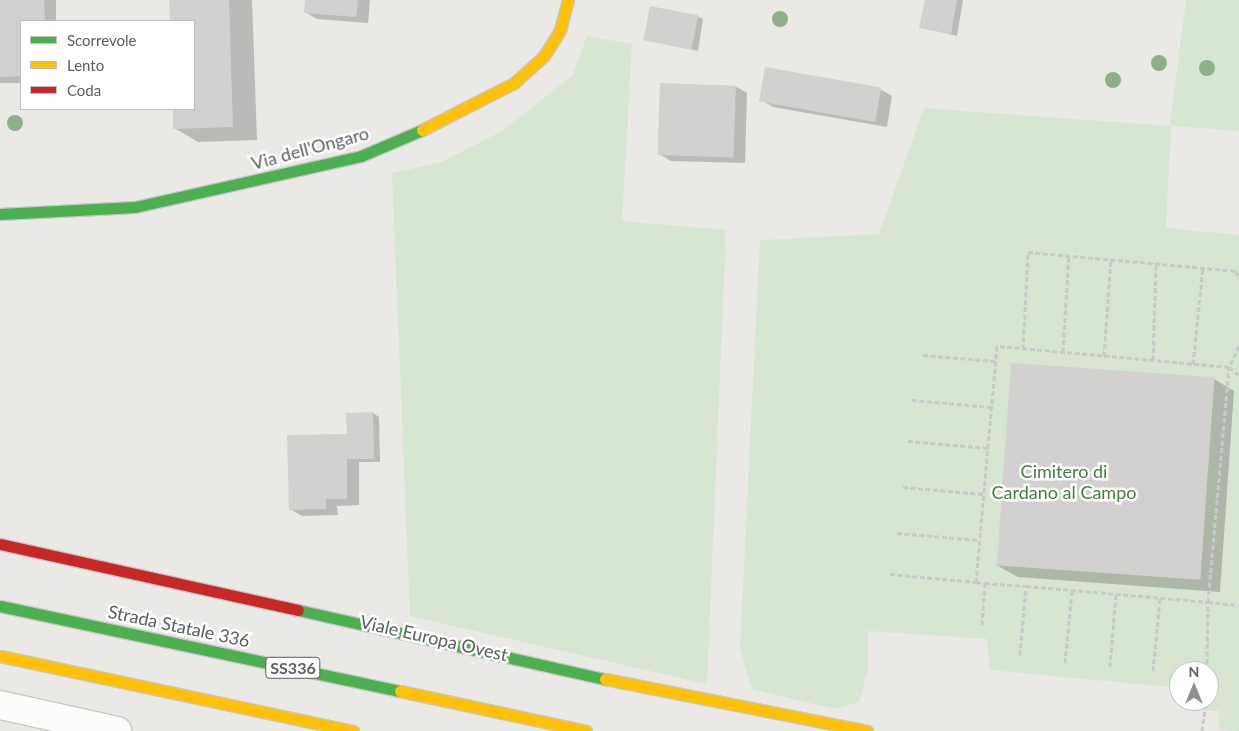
<!DOCTYPE html>
<html>
<head>
<meta charset="utf-8">
<style>
	body { margin:0 }
	#map { position:relative; width:1239px; height:731px; overflow:hidden; background:#ebe9e6; font-family:Lato,sans-serif }
	div>[style] { position:absolute }
	.green>* { inset:0; background:#d7e5d3 }
	.shadow>* { inset:0; background:#0003 }
	.building>* { inset:0; background:#d2d1cf; transform-origin:0 0 }
	.path>* { height:3px; margin-top:-1.5px; transform-origin:0; background:repeating-linear-gradient(90deg,#c6cac8 0 5px,transparent 0 7.5px) }
	.roads { filter:drop-shadow(1px 0 #c7c7c6) drop-shadow(-1px 0 #c7c7c6) drop-shadow(0 1px #c7c7c6) drop-shadow(0 -1px #c7c7c6) }
	.street>* { height:28px; margin:-14px; padding:0 14px; transform-origin:14px; border-radius:14px; background:#fcfcfb }
	.fast>* { height:11px; margin:-5.5px; padding:0 5.5px; transform-origin:5.5px; border-radius:5.5px; background:#4caf50 }
	.slow>* { height:11px; margin:-5.5px; padding:0 5.5px; transform-origin:5.5px; border-radius:5.5px; background:#ffc107 }
	.jam>* { height:11px; margin:-5.5px; padding:0 5.5px; transform-origin:5.5px; border-radius:5.5px; background:#c62828 }
	.trees>* { width:16px; height:16px; margin:-8px; border-radius:50%; background:#8faf8a }
	span { translate:-50% -50%; white-space:nowrap; text-align:center; line-height:1.15; -webkit-text-stroke:5px #fff; paint-order:stroke }
	.shield-label span { padding:1px 4px; background:#fff; border:1px solid; border-radius:4px; -webkit-text-stroke-width:0 }
	.shield-label { font-size:16px; color:#5c6063; font-weight:700 }
	.street-label { font-size:18px; color:#5c6063 }
	.park-label { font-size:18px; color:#447f3f }
	.legend { position:absolute; left:20px; top:20px; width:175px; height:90px; box-sizing:border-box; background:#fff; border:1px solid #bebfc1; margin:0; padding:6px 9px; list-style:none; font-size:15px; color:#5c6063 }
	.legend li { display:flex; align-items:center; gap:10px; height:25px }
	.legend b { width:25px; border:1px solid #bebfc1 }
	.north { position:absolute; left:1169px; top:661px; width:50px; height:50px; box-sizing:border-box; background:#fff; border:1px solid #bebfc1; border-radius:50%; rotate:0deg; font-size:14px; font-weight:700; line-height:20px; text-align:center; color:#5c6063 }
	.north::after { content:''; display:block; margin:auto; width:18px; height:22px; background:#8e9091; clip-path:polygon(50% 0,100% 100%,50% 72%,0 100%) }
</style>
</head>
<body>
<div id="map">
	<div class="green">
		<i style="clip-path:polygon(1186px 0,1239px 0,1239px 131px,1171px 126px,1166px 228px,1239px 235px,1239px 731px,1218px 730px,1220px 711px,1196px 710px,1195px 701px,1209px 701px,1209px 671px,1179px 671px,1179px 688px,990px 670px,987px 639px,868px 631px,868px 669px,859px 702px,835px 709px,752px 689px,740px 648px,760px 240px,879px 234px,924px 108px,1170px 126px)"></i>
		<i style="clip-path:polygon(587px 36px,632px 44px,622px 221px,726px 230px,707px 684px,410px 616px,392px 173px,442px 162px,502px 131px,572px 76px)"></i>
	</div>
	<div class="shadow">
		<i style="clip-path:polygon(0 0,56px 0,56px 21px,21px 21px,21px 83px,0 83px)"></i>
		<i style="clip-path:polygon(170px 0,252px 0,257px 140px,198px 142px,174px 128px,174px 109px,194px 109px,194px 21px,171px 21px)"></i>
		<i style="clip-path:polygon(306px 0,370px 0,368px 23px,317px 19px,305px 12px)"></i>
		<i style="clip-path:polygon(926px 0,963px 0,957px 36px,921px 27px)"></i>
		<i style="clip-path:polygon(697px 16px,703px 19px,698px 51px,645px 39px)"></i>
		<i style="clip-path:polygon(735px 86px,747px 93px,745px 163px,671px 161px,659px 154px)"></i>
		<i style="clip-path:polygon(880px 89px,892px 96px,887px 127px,773px 107px,761px 100px)"></i>
		<i style="clip-path:polygon(1013px 364px,1214px 379px,1234px 391px,1220px 592px,1018px 577px,998px 566px)"></i>
		<i style="clip-path:polygon(373px 413px,379px 417px,380px 462px,359px 462px,359px 505px,337px 506px,338px 515px,302px 516px,290px 509px,348px 436px,347px 414px)"></i>
	</div>
	<div class="building">
		<i style="clip-path:polygon(0 0,44px 0,45px 21px,21px 21px,21px 76px,0 77px)"></i>
		<i style="clip-path:polygon(169px 0,229px 0,233px 127px,173px 129px,173px 109px,194px 109px,194px 21px,170px 21px)"></i>
		<i style="clip-path:polygon(305px 0,358px 0,356px 17px,304px 13px)"></i>
		<i style="clip-path:polygon(925px 0,957px 0,951px 34px,919px 28px)"></i>
		<i style="left:650px;top:6px;width:49px;height:35px;rotate:11deg"></i>
		<i style="left:765px;top:67px;width:118px;height:35px;rotate:10deg"></i>
		<i style="left:660px;top:83px;width:76px;height:72px;rotate:2deg"></i>
		<i style="left:1011px;top:363px;width:204px;height:203px;rotate:4deg"></i>
		<i style="clip-path:polygon(373px 412px,374px 459px,347px 459px,347px 499px,326px 499px,326px 509px,289px 510px,287px 435px,347px 434px,346px 413px)"></i>
	</div>
	<div class="path">
		<i style="left:1239px;top:346px;width:23px;rotate:115deg"></i>
		<i style="left:1229px;top:367px;width:13px;rotate:39deg"></i>
		<i style="left:1023px;top:349px;width:97px;rotate:-87deg"></i>
		<i style="left:1028px;top:252px;width:208px;rotate:5.2deg"></i>
		<i style="left:1235px;top:271px;width:7px;rotate:56deg"></i>
		<i style="left:1063px;top:352px;width:97px;rotate:-86.5deg"></i>
		<i style="left:923px;top:355px;width:72px;rotate:4.8deg"></i>
		<i style="left:1104px;top:356px;width:97px;rotate:-85.9deg"></i>
		<i style="left:1153px;top:360px;width:96px;rotate:-88.2deg"></i>
		<i style="left:1193px;top:364px;width:97px;rotate:-84.1deg"></i>
		<i style="left:912px;top:400px;width:79px;rotate:5.1deg"></i>
		<i style="left:908px;top:441px;width:80px;rotate:5deg"></i>
		<i style="left:903px;top:487px;width:81px;rotate:4.9deg"></i>
		<i style="left:897px;top:533px;width:82px;rotate:4.9deg"></i>
		<i style="left:890px;top:574px;width:86px;rotate:5.3deg"></i>
		<i style="left:976px;top:582px;width:9px;rotate:6deg"></i>
		<i style="left:985px;top:583px;width:41px;rotate:4.2deg"></i>
		<i style="left:1026px;top:586px;width:183px;rotate:5deg"></i>
		<i style="left:1208px;top:602px;width:236px;rotate:-84.9deg"></i>
		<i style="left:1229px;top:367px;width:233px;rotate:-174.8deg"></i>
		<i style="left:997px;top:346px;width:237px;rotate:95.1deg"></i>
		<i style="left:982px;top:625px;width:42px;rotate:-85.9deg"></i>
		<i style="left:1020px;top:655px;width:69px;rotate:-85deg"></i>
		<i style="left:1065px;top:663px;width:73px;rotate:-84.5deg"></i>
		<i style="left:1110px;top:667px;width:73px;rotate:-85.3deg"></i>
		<i style="left:1153px;top:671px;width:73px;rotate:-84.5deg"></i>
		<i style="left:1207px;top:671px;width:69px;rotate:-89.2deg"></i>
		<i style="left:1208px;top:602px;width:31px;rotate:6deg"></i>
		<i style="left:1202px;top:731px;width:30px;rotate:-82deg"></i>
	</div>
	<div class="roads">
		<div class="street">
			<i style="left:0;top:705px;width:120px;rotate:12.5deg"></i>
		</div>
		<div class="fast">
			<i style="left:0;top:214px;width:135px;rotate:-3deg"></i>
			<i style="left:135px;top:207px;width:232px;rotate:-12.7deg"></i>
			<i style="left:361px;top:156px;width:66px;rotate:-23.1deg"></i>
			<i style="left:0;top:606px;width:409px;rotate:12deg"></i>
			<i style="left:298px;top:610px;width:315px;rotate:12.7deg"></i>
		</div>
		<div class="slow">
			<i style="left:422px;top:130px;width:103px;rotate:-27.1deg"></i>
			<i style="left:514px;top:83px;width:40px;rotate:-42deg"></i>
			<i style="left:544px;top:56px;width:31px;rotate:-58deg"></i>
			<i style="left:560px;top:30px;width:31px;rotate:-75deg"></i>
			<i style="left:0;top:656px;width:361px;rotate:12deg"></i>
			<i style="left:605px;top:679px;width:267px;rotate:11.2deg"></i>
			<i style="left:400px;top:691px;width:190px;rotate:12.1deg"></i>
		</div>
		<div class="jam">
			<i style="left:0;top:544px;width:305px;rotate:12.5deg"></i>
		</div>
	</div>
	<div class="trees">
		<i style="left:780px;top:19px"></i>
		<i style="left:1159px;top:63px"></i>
		<i style="left:1207px;top:68px"></i>
		<i style="left:1113px;top:80px"></i>
		<i style="left:15px;top:123px"></i>
	</div>
	<div class="shield-label">
		<span style="left:293px;top:668px">SS336</span>
	</div>
	<div class="street-label">
		<span style="left:310px;top:148px;rotate:-15deg">Via dell'Ongaro</span>
		<span style="left:179px;top:626px;rotate:12deg">Strada Statale 336</span>
		<span style="left:434px;top:638px;rotate:13deg">Viale Europa Ovest</span>
	</div>
	<div class="park-label">
		<span style="left:1064px;top:482px">Cimitero di<br>Cardano al Campo</span>
	</div>
	<ul class="legend">
	<li><b style="height:6px;background:#4caf50"></b>Scorrevole</li>
	<li><b style="height:6px;background:#ffc107"></b>Lento</li>
	<li><b style="height:6px;background:#c62828"></b>Coda</li>
	</ul>
	<div class="north">N</div>
</div>
</body>
</html>
